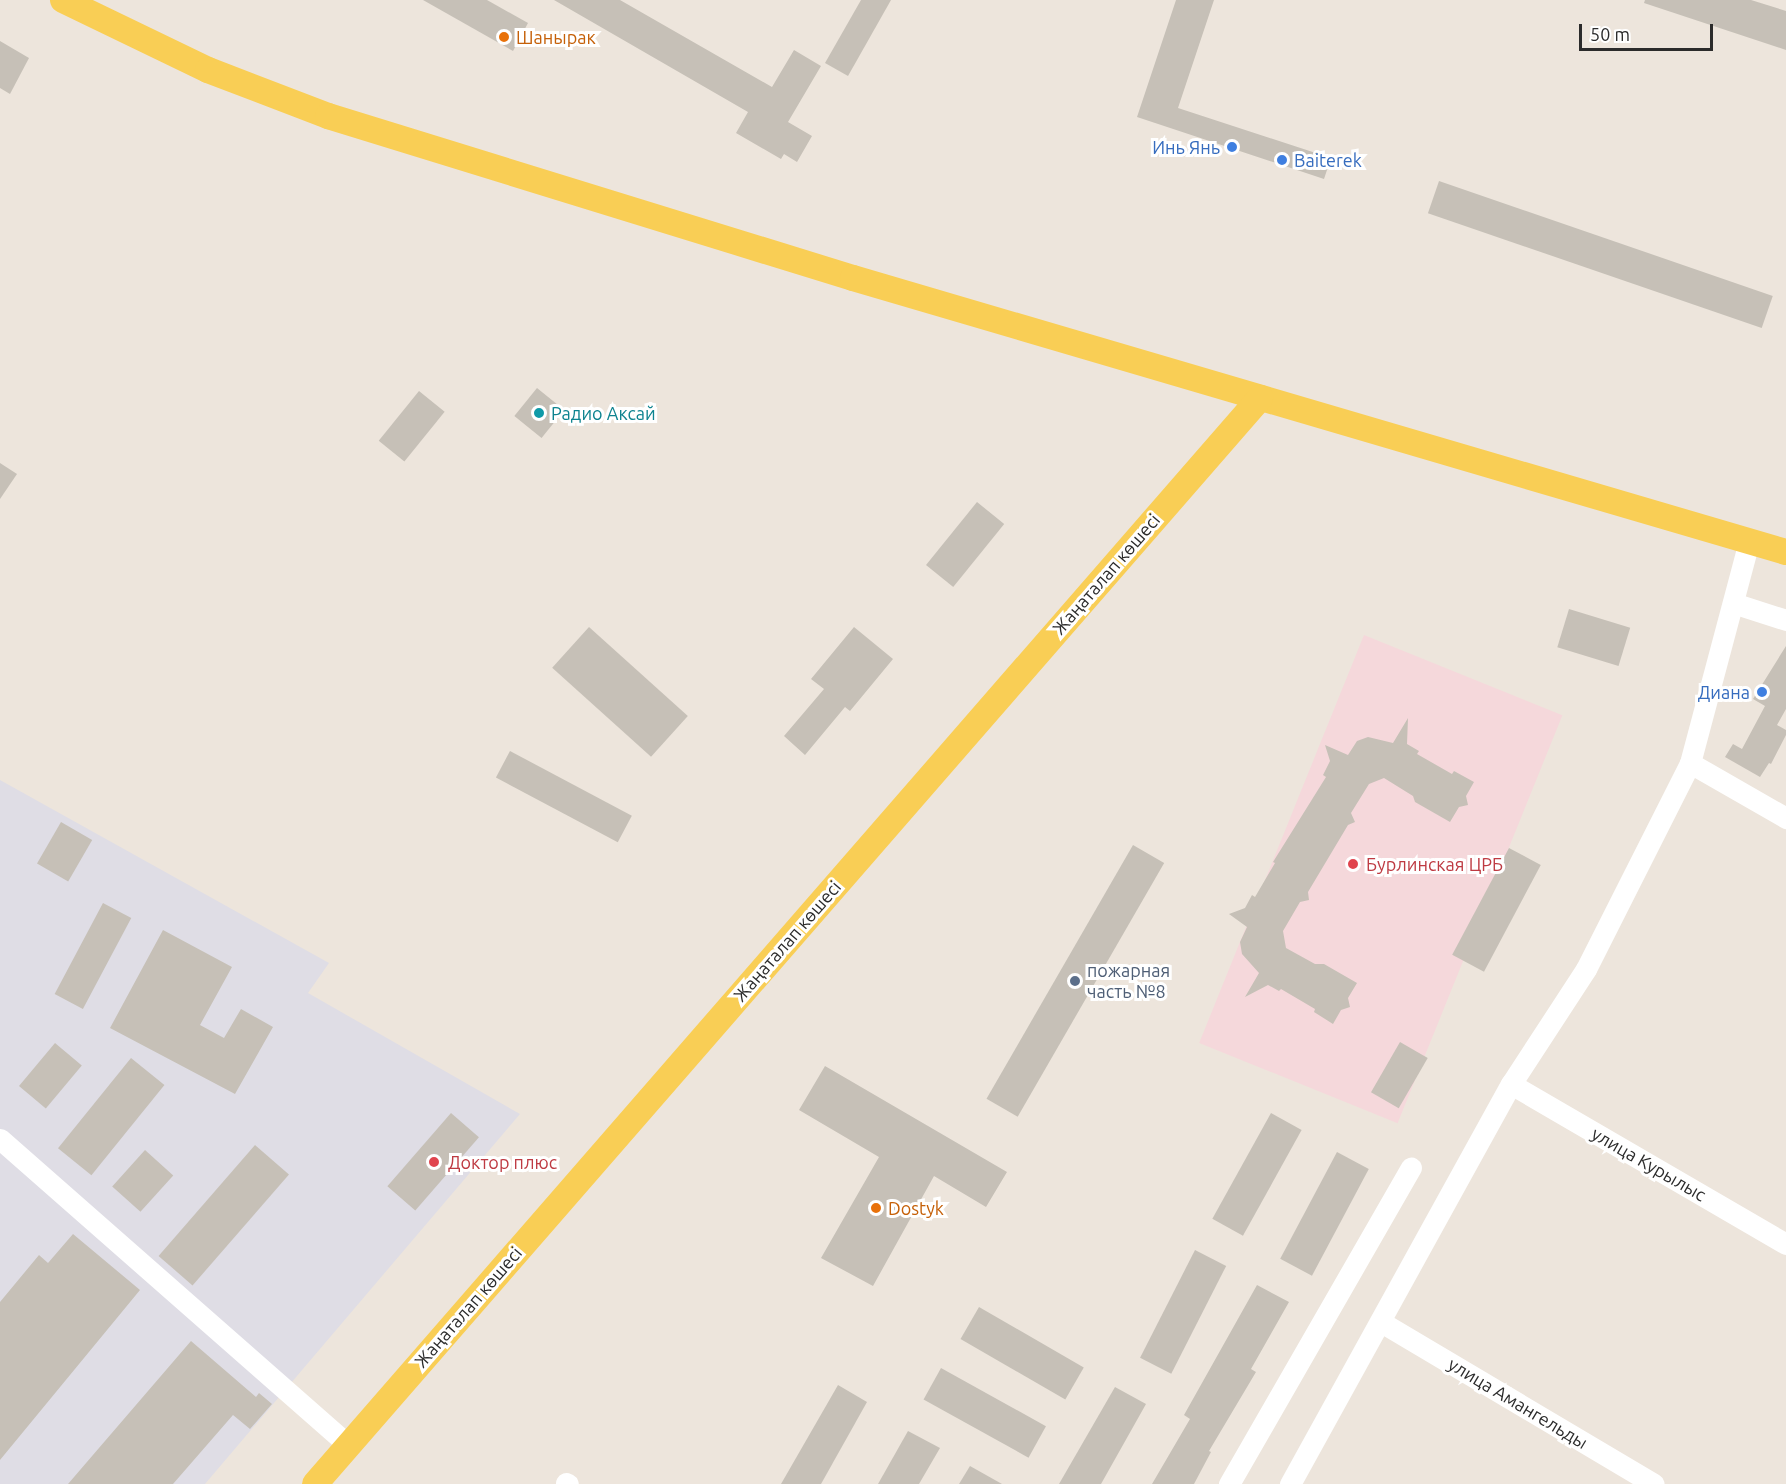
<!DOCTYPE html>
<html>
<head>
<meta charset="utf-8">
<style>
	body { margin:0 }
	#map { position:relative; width:1786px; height:1484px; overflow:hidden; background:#ede5dc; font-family:Ubuntu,sans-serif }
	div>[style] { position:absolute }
	.industrial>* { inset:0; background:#dfdde5 }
	.medical>* { inset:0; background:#f5d8db; transform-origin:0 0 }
	.building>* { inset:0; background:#c6c0b7; transform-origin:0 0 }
	.minor>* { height:21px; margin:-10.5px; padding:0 10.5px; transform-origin:10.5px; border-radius:10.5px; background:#fff }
	.major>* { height:26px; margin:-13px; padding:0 13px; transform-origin:13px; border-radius:13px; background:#f9ce55 }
	.dots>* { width:16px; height:16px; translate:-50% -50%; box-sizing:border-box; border:3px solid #fff; border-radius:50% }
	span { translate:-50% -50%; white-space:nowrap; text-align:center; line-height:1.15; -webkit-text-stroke:6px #fff; paint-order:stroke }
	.food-label { font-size:18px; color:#c56008 }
	.left { translate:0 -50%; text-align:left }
	.shop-label { font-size:18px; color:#366cbe }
	.right { translate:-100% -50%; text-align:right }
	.culture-label { font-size:18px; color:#0d838f }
	.street-label { font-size:18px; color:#2b2b2b }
	.health-label { font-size:18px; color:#be3a42 }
	.service-label { font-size:18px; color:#4e5e75 }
	.scale { position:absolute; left:1579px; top:24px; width:134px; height:27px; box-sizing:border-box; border:3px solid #2b2b2b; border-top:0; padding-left:8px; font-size:18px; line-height:21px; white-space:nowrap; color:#2b2b2b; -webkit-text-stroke:4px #fff; paint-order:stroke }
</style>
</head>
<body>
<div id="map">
	<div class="industrial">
		<i style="clip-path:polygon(0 780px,329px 963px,308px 993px,520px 1114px,205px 1484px,0 1484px)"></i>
	</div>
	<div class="medical">
		<i style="left:1364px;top:635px;width:214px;height:440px;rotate:22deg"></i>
	</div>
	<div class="building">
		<i style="clip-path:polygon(423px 0,487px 0,528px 23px,513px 51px)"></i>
		<i style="clip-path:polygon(554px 0,620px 0,772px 87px,794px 50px,821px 66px,788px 122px,812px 136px,797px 162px,784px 154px,781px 159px,736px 133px,748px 112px)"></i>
		<i style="clip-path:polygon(861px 0,891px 0,848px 76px,825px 63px)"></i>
		<i style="clip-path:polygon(1176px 0,1214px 0,1178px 108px,1331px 158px,1324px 179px,1137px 117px)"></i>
		<i style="clip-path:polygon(1645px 0,1751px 0,1786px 11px,1786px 50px,1644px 3px)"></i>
		<i style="clip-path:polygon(0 41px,29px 58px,10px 94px,0 88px)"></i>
		<i style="left:1439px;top:181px;width:353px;height:34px;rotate:19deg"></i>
		<i style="left:537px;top:388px;width:35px;height:36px;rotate:39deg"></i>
		<i style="left:419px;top:391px;width:33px;height:64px;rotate:39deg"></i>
		<i style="clip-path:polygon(0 463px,17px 474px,0 499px)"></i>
		<i style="left:977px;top:502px;width:35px;height:81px;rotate:39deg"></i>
		<i style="left:1569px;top:609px;width:64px;height:40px;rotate:17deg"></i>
		<i style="left:589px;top:627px;width:133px;height:55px;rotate:42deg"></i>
		<i style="clip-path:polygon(854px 627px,893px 659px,850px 711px,845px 707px,805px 755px,784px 736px,824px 689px,811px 679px)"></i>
		<i style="clip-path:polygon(1786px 646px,1786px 709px,1777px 725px,1786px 730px,1786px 735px,1771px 764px,1769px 763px,1760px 777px,1725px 757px,1733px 744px,1742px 749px,1765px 706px,1753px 699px)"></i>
		<i style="clip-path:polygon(1408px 718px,1407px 744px,1419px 751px,1417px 754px,1452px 774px,1454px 771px,1474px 782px,1466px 796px,1468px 805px,1459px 807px,1450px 822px,1415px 802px,1413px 796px,1384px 778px,1369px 784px,1351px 813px,1355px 822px,1348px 825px,1308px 892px,1309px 900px,1300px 902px,1283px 931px,1286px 948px,1315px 964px,1324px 964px,1357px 983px,1348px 998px,1350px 1007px,1341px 1010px,1333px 1024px,1314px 1012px,1315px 1009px,1281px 989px,1279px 991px,1268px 985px,1245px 997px,1259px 973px,1242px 954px,1240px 942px,1247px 927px,1229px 914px,1245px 908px,1252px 895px,1255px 897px,1275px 863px,1273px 862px,1326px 777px,1323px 775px,1330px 761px,1325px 745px,1348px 755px,1357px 741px,1368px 737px,1393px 743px)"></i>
		<i style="left:510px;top:751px;width:138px;height:30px;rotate:28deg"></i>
		<i style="left:61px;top:822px;width:36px;height:48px;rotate:30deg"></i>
		<i style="left:1133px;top:845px;width:36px;height:293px;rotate:30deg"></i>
		<i style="left:1509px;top:848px;width:36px;height:121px;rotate:28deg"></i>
		<i style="left:103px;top:903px;width:32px;height:103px;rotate:28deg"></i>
		<i style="clip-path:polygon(163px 930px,232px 967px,200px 1025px,224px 1038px,241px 1009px,273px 1027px,235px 1094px,110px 1028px)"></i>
		<i style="left:1400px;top:1042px;width:32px;height:58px;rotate:30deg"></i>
		<i style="left:55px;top:1043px;width:35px;height:56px;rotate:40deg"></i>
		<i style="left:131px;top:1058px;width:43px;height:116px;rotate:39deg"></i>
		<i style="clip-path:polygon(825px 1066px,1007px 1172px,986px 1207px,934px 1176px,873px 1286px,821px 1258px,879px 1157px,799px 1110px)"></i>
		<i style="left:451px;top:1113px;width:37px;height:97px;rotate:41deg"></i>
		<i style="left:1271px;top:1113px;width:35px;height:121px;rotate:29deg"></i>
		<i style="left:255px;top:1145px;width:45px;height:147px;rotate:41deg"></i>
		<i style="left:145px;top:1150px;width:38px;height:49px;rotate:42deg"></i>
		<i style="left:1337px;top:1152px;width:36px;height:121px;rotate:28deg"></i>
		<i style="clip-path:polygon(73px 1234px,140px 1290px,0 1460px,0 1302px,39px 1255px,48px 1263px)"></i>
		<i style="left:1195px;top:1250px;width:35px;height:121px;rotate:27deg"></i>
		<i style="clip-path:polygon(1257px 1285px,1289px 1302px,1251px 1369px,1256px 1372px,1209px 1451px,1211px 1452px,1194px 1484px,1152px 1484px,1190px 1419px,1184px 1415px)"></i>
		<i style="left:979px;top:1307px;width:121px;height:37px;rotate:30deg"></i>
		<i style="clip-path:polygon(191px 1341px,256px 1397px,259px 1393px,272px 1404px,250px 1429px,233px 1415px,173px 1484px,68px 1484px)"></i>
		<i style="left:941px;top:1368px;width:120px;height:36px;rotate:29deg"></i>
		<i style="clip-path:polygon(838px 1385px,867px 1402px,821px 1484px,781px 1484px)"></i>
		<i style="clip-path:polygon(1115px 1387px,1146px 1404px,1101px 1484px,1059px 1484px)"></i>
		<i style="clip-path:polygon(908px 1431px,940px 1448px,919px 1484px,878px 1484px)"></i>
		<i style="clip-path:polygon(970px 1466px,1002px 1484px,959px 1484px)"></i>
	</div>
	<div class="minor">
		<i style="left:1733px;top:603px;width:56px;rotate:17.8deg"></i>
		<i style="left:1690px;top:763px;width:111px;rotate:29.8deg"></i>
		<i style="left:1511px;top:1084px;width:318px;rotate:30.2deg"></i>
		<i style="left:0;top:1139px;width:463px;rotate:41.3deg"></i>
		<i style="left:1381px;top:1322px;width:317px;rotate:30.7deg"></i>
		<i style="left:566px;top:1483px;width:2px;rotate:27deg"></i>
		<i style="left:1229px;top:1484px;width:365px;rotate:-60.1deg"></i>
		<i style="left:1290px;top:1484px;width:457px;rotate:-61.1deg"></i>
		<i style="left:1511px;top:1084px;width:137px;rotate:-56.9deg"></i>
		<i style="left:1586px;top:969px;width:231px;rotate:-63.2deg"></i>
		<i style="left:1690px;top:763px;width:230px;rotate:-75.1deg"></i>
	</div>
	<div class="major">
		<i style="left:63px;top:0;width:161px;rotate:25.8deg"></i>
		<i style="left:208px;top:70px;width:129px;rotate:21deg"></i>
		<i style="left:328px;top:116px;width:549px;rotate:17.15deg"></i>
		<i style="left:853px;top:278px;width:972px;rotate:16.37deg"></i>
		<i style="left:315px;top:1484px;width:1440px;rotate:-48.97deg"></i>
	</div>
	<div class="dots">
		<i style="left:504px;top:37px;background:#e8710a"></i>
		<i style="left:1232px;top:147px;background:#3f7fe0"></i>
		<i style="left:1282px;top:160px;background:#3f7fe0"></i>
		<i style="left:539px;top:413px;background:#0f9aa8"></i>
		<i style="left:1762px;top:692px;background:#3f7fe0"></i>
		<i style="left:1353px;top:864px;background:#e0444e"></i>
		<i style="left:1075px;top:981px;background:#5c6f8a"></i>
		<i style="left:434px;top:1162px;background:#e0444e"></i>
		<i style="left:876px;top:1208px;background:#e8710a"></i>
	</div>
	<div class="food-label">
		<span class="left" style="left:516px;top:37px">Шанырак</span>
		<span class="left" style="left:888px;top:1208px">Dostyk</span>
	</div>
	<div class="shop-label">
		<span class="right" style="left:1220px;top:147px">Инь Янь</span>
		<span class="left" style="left:1294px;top:160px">Baiterek</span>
		<span class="right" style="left:1750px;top:692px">Диана</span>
	</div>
	<div class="culture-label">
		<span class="left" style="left:551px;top:413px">Радио Аксай</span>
	</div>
	<div class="street-label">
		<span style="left:1106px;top:574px;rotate:-49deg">Жаңаталап көшесі</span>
		<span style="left:787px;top:941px;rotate:-49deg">Жаңаталап көшесі</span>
		<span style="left:1649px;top:1164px;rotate:30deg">улица Курылыс</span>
		<span style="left:468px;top:1307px;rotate:-49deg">Жаңаталап көшесі</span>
		<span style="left:1518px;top:1403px;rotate:31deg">улица Амангельды</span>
	</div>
	<div class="health-label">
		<span class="left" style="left:1366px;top:864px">Бурлинская ЦРБ</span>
		<span class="left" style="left:448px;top:1162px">Доктор плюс</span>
	</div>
	<div class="service-label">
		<span class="left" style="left:1087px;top:981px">пожарная<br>часть №8</span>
	</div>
	<div class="scale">50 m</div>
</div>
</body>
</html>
